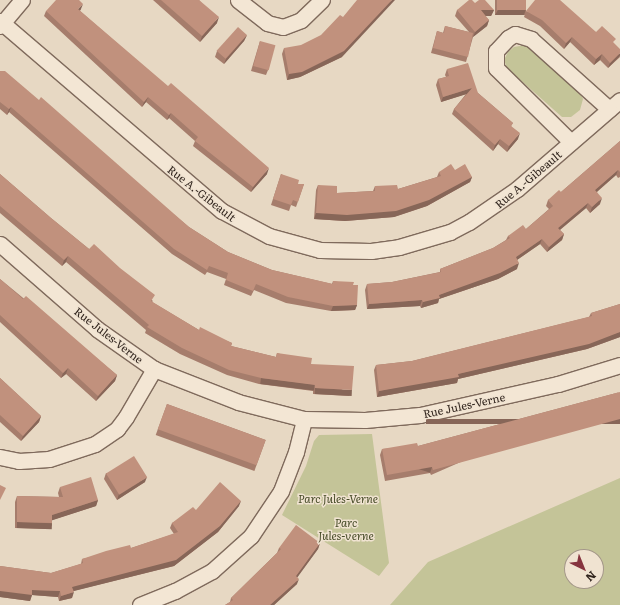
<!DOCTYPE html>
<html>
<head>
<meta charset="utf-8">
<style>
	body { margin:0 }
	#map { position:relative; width:620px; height:605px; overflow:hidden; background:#e7d8c3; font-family:Literata,serif }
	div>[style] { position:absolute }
	.green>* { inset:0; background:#c4c498 }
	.roads { filter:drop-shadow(1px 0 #7f6a5c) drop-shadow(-1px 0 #7f6a5c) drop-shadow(0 1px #7f6a5c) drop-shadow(0 -1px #7f6a5c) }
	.minor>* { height:15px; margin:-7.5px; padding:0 7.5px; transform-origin:7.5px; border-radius:7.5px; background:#f3e6d4 }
	.wall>* { inset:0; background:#a67d6c; transform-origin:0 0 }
	.shaded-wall>* { inset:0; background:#876658; transform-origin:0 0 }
	.building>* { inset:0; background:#c1917d; transform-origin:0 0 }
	span { translate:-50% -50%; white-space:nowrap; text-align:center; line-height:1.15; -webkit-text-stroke:3px #f0e3d1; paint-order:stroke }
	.street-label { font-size:11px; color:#31251e }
	.park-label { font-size:11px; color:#464b27; font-style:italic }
	.north { position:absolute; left:564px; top:549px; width:40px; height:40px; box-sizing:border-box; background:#f0e3d1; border:1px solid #a49789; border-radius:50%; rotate:137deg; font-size:11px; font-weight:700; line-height:16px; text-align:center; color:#31251e }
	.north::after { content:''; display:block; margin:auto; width:14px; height:18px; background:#86343e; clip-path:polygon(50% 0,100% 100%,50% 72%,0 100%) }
</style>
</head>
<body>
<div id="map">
	<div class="green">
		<i style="clip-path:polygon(525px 45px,532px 47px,578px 89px,583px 99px,580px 110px,571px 117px,562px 117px,507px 68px,504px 60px,508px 52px,514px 47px)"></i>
		<i style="clip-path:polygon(372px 434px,389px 563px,379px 576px,282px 515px,306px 466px,314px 441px,319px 435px)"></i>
		<i style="clip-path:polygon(evenodd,620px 478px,620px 605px,390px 605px,428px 562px,620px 478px,572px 557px,596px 557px,596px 581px,572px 581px,572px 557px)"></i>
	</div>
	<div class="roads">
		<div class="minor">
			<i style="left:238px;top:0;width:37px;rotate:38deg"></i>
			<i style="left:267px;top:23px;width:16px;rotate:14deg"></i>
			<i style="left:283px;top:27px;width:19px;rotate:-21deg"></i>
			<i style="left:301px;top:20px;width:29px;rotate:-44deg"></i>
			<i style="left:0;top:21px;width:292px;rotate:40.6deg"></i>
			<i style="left:222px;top:211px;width:53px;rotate:28deg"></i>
			<i style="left:269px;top:236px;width:53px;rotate:15.4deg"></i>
			<i style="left:320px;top:250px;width:51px;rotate:1.1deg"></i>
			<i style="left:371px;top:251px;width:28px;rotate:-8deg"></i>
			<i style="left:399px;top:247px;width:53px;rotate:-16.4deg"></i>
			<i style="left:450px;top:232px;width:21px;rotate:-28deg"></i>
			<i style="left:469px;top:222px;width:58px;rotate:-34.5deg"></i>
			<i style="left:517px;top:189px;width:136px;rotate:-40.8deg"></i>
			<i style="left:0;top:26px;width:34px;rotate:-50deg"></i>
			<i style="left:571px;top:142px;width:105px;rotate:-135.4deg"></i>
			<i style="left:496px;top:68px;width:17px;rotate:-90deg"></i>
			<i style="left:496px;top:51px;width:18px;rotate:-47deg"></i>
			<i style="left:508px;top:38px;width:8px;rotate:-30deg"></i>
			<i style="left:515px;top:34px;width:17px;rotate:17deg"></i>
			<i style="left:531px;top:39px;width:105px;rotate:41.9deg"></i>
			<i style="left:0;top:244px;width:129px;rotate:41.2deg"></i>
			<i style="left:97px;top:329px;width:70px;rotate:35.1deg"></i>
			<i style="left:154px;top:369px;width:90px;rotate:21.4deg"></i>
			<i style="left:238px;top:402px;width:68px;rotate:14.4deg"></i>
			<i style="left:304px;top:419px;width:61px;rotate:0.9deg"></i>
			<i style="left:365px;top:420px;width:55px;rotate:-5.2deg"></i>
			<i style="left:420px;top:415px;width:141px;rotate:-12.7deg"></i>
			<i style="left:558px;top:384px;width:65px;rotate:-17deg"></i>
			<i style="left:0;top:457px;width:19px;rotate:12deg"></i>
			<i style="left:19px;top:461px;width:30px;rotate:-4deg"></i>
			<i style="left:49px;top:459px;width:48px;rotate:-18.1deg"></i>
			<i style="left:95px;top:444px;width:27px;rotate:-34deg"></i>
			<i style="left:117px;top:429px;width:15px;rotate:-53deg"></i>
			<i style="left:126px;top:417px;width:56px;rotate:-59.7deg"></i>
			<i style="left:140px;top:605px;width:38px;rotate:-22deg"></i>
			<i style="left:175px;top:591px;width:42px;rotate:-28.4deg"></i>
			<i style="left:212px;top:571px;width:52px;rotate:-41.9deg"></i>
			<i style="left:251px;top:536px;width:54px;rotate:-56.3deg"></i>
			<i style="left:281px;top:491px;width:42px;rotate:-69deg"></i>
			<i style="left:296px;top:452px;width:34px;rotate:-76deg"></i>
		</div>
	</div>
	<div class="wall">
		<i style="clip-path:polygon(153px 0,199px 0,217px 23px,200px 42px)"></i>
		<i style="left:495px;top:0;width:31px;height:15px"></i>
		<i style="clip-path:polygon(475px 3px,494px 10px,491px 16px,485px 16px,489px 20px,487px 26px,473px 37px,466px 62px,431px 53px,437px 31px,443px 33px,445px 26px,469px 32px,455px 16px,457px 10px)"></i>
		<i style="clip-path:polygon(81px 9px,80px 11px,267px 174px,251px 192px,193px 146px,195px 141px,169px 118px,167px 120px,146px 102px,142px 107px,44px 16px,46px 11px)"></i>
		<i style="clip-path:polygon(526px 11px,596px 32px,614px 44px,620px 57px,608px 68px,600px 60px,594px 65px,570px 42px,564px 49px,540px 26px,524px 17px)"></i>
		<i style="clip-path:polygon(247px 35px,244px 41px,224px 64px,215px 57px,217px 51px)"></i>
		<i style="clip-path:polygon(260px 41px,268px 70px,266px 75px,251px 71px)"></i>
		<i style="clip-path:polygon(284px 48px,342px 57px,300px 77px,287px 80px,282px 54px)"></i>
		<i style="clip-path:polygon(447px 69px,478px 93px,513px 123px,511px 126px,518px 139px,507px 152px,498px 144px,493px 151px,452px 114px,454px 109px,466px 94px,441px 102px,436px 85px,438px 79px,446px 77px,445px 75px)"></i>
		<i style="clip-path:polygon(0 71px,189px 227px,228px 252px,272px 270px,332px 284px,333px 281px,353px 285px,357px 305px,355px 310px,331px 311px,286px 303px,254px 290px,251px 296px,224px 285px,226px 279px,207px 272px,205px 275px,172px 254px,9px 112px,7px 115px,0 109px)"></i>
		<i style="clip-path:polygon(620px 141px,620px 177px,618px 178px,616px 175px,597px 192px,600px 204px,590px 213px,586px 208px,560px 230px,564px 234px,562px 240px,547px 252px,540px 244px,517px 260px,517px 269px,498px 279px,439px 299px,438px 303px,421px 308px,420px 306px,367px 309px,365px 290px,367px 284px,392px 282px,440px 272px,440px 269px,493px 248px,506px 240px,508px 236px,526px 229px,549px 209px,546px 206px,548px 200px,561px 192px)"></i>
		<i style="clip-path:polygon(455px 170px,472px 177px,470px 182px,427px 206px,394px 217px,345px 221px,314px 219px,316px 190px,318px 185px,337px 193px,373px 191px,375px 186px,398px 189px,437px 177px,439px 172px)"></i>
		<i style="clip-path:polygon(0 174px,51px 218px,153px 301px,152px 302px,199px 330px,232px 343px,231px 346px,276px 357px,277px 353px,311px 364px,350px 396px,313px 394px,313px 391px,259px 384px,227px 375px,180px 354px,145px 333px,146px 330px,66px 262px,62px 266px,0 213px)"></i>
		<i style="clip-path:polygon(281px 174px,298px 184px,304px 184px,296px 207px,291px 205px,289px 211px,271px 205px)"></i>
		<i style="clip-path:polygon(0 279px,117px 375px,115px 381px,96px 401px,66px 374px,61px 378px,0 322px)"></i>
		<i style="clip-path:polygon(620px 304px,620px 337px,587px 349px,458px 379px,457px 383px,377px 397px,374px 370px,376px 365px,412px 361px,589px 317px,591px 313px)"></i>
		<i style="clip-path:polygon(0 378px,41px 416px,39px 422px,21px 441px,0 422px)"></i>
		<i style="clip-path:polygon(620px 392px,431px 475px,430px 473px,385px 481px,380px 455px,382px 449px,418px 446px)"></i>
		<i style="left:167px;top:404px;width:105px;height:33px;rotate:20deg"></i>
		<i style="clip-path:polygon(106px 473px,145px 482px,117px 500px,104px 479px)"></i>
		<i style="clip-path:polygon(60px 487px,98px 500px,96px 506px,52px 520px,52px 523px,50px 529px,15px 528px,15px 502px,17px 496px,59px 497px,58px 493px)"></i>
		<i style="clip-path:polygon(239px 506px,218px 532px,174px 566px,73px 591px,72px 598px,59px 601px,58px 597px,32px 595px,30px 601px,0 597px,0 566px,51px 573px,81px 564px,82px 559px,131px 548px,174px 534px,170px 528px,172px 523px,196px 510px)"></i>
		<i style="clip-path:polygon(320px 543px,318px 549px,297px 577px,297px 584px,274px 605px,225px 605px,230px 602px,231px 598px,277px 553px,279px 548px)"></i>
	</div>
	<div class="shaded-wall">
		<i style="clip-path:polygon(392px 0,395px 0,342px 57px,300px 77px,287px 80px,289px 74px)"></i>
		<i style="clip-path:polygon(83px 4px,81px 9px,76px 15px,78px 9px)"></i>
		<i style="clip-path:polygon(526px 9px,524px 15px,495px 15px,498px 10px)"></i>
		<i style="clip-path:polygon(481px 10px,494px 10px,491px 16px,479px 16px)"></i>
		<i style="clip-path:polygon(219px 17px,217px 23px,200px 42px,202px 36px)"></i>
		<i style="clip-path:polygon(489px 20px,487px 26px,473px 37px,475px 32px)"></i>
		<i style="clip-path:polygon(247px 35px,244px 41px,224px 64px,226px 59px)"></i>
		<i style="clip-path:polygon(572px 37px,570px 42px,564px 49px,566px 43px)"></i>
		<i style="clip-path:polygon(620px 53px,620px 56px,608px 68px,610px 63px)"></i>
		<i style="clip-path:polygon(602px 54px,600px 60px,594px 65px,596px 59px)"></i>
		<i style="clip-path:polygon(472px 88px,470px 93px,441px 102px,443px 97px)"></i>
		<i style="clip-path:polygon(148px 97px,146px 102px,142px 107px,144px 102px)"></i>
		<i style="clip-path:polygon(11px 107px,9px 112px,7px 115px,9px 109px)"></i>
		<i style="clip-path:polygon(171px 113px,169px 118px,167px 120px,169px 115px)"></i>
		<i style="clip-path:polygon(520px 133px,518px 139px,507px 152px,509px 146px)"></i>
		<i style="clip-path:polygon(500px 139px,498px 144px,493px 151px,495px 145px)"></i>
		<i style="clip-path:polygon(269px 168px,267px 174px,251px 192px,253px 187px)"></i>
		<i style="clip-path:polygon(618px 170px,616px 175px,593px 195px,595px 190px)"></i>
		<i style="clip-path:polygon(472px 177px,470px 182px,427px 206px,394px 217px,345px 221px,314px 219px,316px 213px)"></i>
		<i style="clip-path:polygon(602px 198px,600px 204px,590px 213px,592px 207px)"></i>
		<i style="clip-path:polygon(588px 203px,586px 208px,556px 233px,558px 228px)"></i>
		<i style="clip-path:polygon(564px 234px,562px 240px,547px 252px,549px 247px)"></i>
		<i style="clip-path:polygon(542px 239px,540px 244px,514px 262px,516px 257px)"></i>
		<i style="clip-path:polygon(68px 256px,66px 262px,62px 266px,64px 260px)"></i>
		<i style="clip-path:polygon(519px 263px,517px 269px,498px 279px,439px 299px,438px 303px,421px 308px,423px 302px,439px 295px)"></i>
		<i style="clip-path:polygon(422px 300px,420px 306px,367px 309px,369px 304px)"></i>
		<i style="clip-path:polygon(357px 305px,355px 310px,331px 311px,333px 306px)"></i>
		<i style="clip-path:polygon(620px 332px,620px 337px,587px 349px,458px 379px,457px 383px,377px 397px,379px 391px,458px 374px)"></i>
		<i style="clip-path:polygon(68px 368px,66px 374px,61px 378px,63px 373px)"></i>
		<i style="clip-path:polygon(117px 375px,115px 381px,96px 401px,98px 396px)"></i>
		<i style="left:261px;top:378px;width:54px;height:6px;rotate:7deg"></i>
		<i style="left:315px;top:388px;width:37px;height:6px;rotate:3deg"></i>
		<i style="clip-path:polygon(41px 416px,39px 422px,21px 441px,23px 436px)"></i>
		<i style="left:620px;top:419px;width:5px;height:194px;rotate:90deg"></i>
		<i style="left:432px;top:467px;width:6px;height:46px;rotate:108deg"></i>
		<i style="clip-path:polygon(147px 477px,145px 482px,117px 500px,119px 494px)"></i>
		<i style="clip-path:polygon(98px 500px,96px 506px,50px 521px,52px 515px)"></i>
		<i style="clip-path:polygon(241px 501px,239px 506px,218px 532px,174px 566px,70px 592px,72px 587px)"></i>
		<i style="left:17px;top:522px;width:35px;height:6px;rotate:2deg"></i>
		<i style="clip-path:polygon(320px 543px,318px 549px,294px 582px,296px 576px)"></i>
		<i style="clip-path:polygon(299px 579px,297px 584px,274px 605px,270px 605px)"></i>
		<i style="clip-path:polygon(32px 590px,60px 591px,58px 597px,32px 595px,30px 601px,0 597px,0 591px)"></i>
		<i style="clip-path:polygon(74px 592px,72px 598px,59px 601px,61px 596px)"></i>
	</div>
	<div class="building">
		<i style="clip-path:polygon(56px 0,79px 0,83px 4px,78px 9px,168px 86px,171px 83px,269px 168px,253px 187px,195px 141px,198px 137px,171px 113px,169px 115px,148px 97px,144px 102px,46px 11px)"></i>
		<i style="clip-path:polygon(161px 0,199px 0,219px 17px,202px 36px)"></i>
		<i style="clip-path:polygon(357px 0,392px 0,344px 51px,302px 72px,289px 74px,284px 48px,301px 45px,321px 35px,340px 15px,343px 17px)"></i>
		<i style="clip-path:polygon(469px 0,472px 0,475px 3px,479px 0,485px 0,494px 10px,481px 10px,489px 20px,475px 32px,457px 10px)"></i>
		<i style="left:497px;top:0;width:29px;height:10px"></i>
		<i style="clip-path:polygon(535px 0,560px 0,596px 32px,602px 26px,616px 39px,613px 42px,620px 49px,620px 53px,610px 63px,602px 54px,596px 59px,572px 37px,566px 43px,542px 20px,526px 11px)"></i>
		<i style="clip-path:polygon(445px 26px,473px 33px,468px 57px,433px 48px,437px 31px,444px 33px)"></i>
		<i style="left:238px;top:27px;width:12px;height:32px;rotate:42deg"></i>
		<i style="left:260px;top:41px;width:16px;height:26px;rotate:15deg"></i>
		<i style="clip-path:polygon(468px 63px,478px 93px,513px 123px,511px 126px,520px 133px,509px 146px,500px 139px,495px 145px,454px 109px,472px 88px,443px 97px,438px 79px,449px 76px,447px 69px)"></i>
		<i style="clip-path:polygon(0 71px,5px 71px,39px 100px,41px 97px,189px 227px,228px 252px,272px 270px,333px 284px,333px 281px,354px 282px,353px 285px,358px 285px,357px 305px,333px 306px,288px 297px,256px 284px,253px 291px,226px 280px,228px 273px,209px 266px,207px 270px,174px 249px,11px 107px,9px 109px,0 102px)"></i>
		<i style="clip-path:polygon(620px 141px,620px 172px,618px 170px,595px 190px,602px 198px,592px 207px,588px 203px,558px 228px,564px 234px,549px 247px,542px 239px,516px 257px,519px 263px,500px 273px,439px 295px,440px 298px,423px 302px,422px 300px,369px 304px,367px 284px,392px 282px,441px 272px,440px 269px,493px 248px,510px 238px,508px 236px,523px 225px,526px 229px,553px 206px,548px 200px,559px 190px,561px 192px)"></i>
		<i style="clip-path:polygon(451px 164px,455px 170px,465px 164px,472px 177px,429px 200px,396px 211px,347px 215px,316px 213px,318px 185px,337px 186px,337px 193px,375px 191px,375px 186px,397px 185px,398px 189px,441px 176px,439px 172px)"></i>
		<i style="clip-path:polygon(0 174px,51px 218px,89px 249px,94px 244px,120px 268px,155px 295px,151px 301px,199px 330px,200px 327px,232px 343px,231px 346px,276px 357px,277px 353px,312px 358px,311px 364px,354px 366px,352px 390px,315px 388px,315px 385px,261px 378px,229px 370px,182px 348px,147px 327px,149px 325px,68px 256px,64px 260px,0 206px)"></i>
		<i style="clip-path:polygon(281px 174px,299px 180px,298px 184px,304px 184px,298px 202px,293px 200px,291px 205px,273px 199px)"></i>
		<i style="clip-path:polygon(0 279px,23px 299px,26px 296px,117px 375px,98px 396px,68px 368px,63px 373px,0 315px)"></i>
		<i style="clip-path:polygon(620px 304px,620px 332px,589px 344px,458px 374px,459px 377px,379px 391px,376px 365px,412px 361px,592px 316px,591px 313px)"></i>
		<i style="clip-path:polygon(0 378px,41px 416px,23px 436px,0 415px)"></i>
		<i style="clip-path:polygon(620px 392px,620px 419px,433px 470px,432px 467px,387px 475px,382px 449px,417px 443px,418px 446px)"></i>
		<i style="left:167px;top:404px;width:105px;height:27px;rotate:20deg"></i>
		<i style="left:134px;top:456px;width:25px;height:33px;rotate:58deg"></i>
		<i style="clip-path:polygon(91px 477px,98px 500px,52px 515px,52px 523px,17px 522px,17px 496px,63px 497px,60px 487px)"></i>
		<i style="clip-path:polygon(220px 482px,241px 501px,220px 526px,176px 560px,72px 587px,74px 592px,61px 596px,60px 591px,32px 590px,32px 595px,0 591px,0 566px,51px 573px,83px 563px,82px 559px,106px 551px,130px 545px,131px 548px,178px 532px,172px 523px,193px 507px,196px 510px)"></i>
		<i style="clip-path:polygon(0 485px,6px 488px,0 500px)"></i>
		<i style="clip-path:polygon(296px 525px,320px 543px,296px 576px,299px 579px,270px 605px,225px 605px,233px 600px,231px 598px,281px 549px,279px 548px)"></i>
	</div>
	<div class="street-label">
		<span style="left:528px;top:179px;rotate:-40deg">Rue A.-Gibeault</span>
		<span style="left:202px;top:193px;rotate:38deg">Rue A.-Gibeault</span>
		<span style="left:109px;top:335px;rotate:38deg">Rue Jules-Verne</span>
		<span style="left:464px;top:405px;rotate:-12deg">Rue Jules-Verne</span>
	</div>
	<div class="park-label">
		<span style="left:338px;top:498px">Parc Jules-Verne</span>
		<span style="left:346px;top:529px">Parc<br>Jules-verne</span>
	</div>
	<div class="north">N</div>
</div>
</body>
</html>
